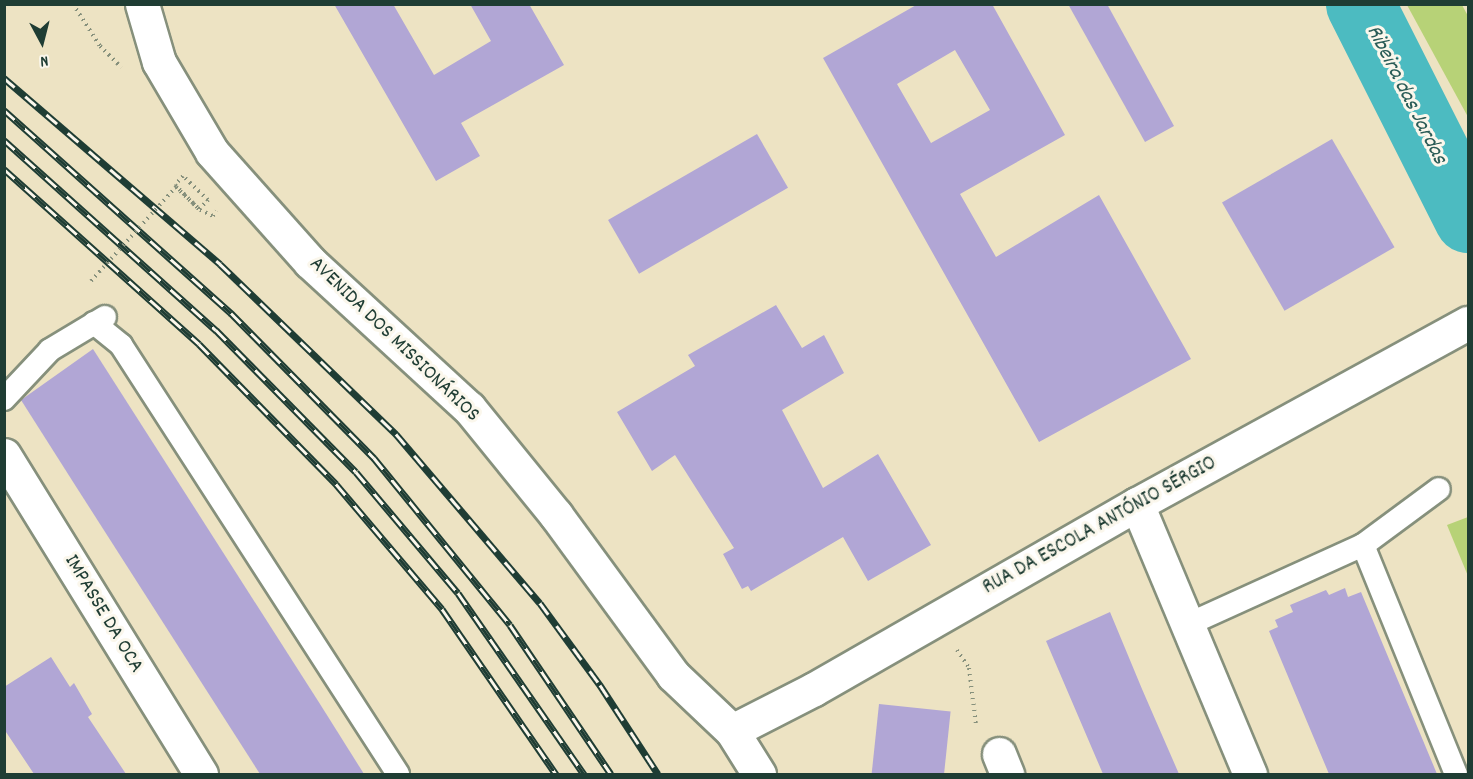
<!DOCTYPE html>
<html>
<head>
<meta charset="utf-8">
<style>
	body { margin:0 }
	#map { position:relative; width:1473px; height:779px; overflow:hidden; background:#ede3c3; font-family:Dekko,sans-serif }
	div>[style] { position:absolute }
	.green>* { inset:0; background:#b7d277 }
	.river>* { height:69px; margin:-34.5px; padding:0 34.5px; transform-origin:34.5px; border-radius:34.5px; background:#4cbbc1 }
	.building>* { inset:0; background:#b1a6d5; transform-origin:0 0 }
	.path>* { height:4px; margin-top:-2px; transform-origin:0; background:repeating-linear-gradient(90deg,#86907c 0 1.5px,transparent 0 6px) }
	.roads { filter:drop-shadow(2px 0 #86907c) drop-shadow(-2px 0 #86907c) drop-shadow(0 2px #86907c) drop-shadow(0 -2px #86907c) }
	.lane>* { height:22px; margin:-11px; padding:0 11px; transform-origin:11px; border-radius:11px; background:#fff }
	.street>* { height:33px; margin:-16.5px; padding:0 16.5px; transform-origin:16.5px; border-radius:16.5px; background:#fff }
	.rail>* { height:7px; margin-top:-3.5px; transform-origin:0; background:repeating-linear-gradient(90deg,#fbf7ec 0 14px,#1f3d34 0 28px); box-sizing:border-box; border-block:2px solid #1f3d34 }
	.path-bridge>* { height:4px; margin-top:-2px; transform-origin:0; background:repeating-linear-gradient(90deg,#86907c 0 1.5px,transparent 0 6px) }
	span { translate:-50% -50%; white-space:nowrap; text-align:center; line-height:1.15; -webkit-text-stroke:6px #fbf7ec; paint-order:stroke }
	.street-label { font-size:21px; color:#1f3d34 }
	.water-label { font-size:22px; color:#2a5c57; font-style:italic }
	.frame { position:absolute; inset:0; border:6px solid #1f3d34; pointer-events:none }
	.north { position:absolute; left:12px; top:12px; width:60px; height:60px; -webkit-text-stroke:4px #fbf7ec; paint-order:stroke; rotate:173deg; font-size:16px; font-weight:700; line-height:24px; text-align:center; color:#1f3d34 }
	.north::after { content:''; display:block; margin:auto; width:21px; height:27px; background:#1f3d34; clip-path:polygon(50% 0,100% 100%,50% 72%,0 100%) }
</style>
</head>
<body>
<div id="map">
	<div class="green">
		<i style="clip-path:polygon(1407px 5px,1462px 5px,1468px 16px,1468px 117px)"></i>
		<i style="clip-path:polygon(1468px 517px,1468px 576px,1447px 525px)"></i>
	</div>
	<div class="river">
		<i style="left:1360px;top:4px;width:240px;rotate:63.2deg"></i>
	</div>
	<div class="building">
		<i style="clip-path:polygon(334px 4px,393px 4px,434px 75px,491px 41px,470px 4px,529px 4px,564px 65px,461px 123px,480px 156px,436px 181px)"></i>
		<i style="clip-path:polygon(evenodd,918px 4px,992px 4px,1065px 135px,960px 194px,996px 257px,1099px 195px,1191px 359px,1039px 442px,823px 58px,918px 4px,955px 50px,990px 110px,931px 143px,897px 84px,955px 50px)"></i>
		<i style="clip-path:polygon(1068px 4px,1107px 4px,1174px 126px,1145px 142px)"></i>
		<i style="left:757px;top:134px;width:62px;height:172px;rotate:60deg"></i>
		<i style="left:1332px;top:139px;width:125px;height:127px;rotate:60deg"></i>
		<i style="clip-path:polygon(776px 305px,802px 348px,824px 335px,844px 373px,782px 410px,823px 488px,878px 454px,931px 545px,868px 581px,843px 537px,751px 591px,748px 586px,742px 589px,723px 554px,734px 548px,675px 455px,652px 471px,617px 412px,695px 366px,688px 355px)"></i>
		<i style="clip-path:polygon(93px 349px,320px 704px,364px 774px,260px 774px,75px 485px,21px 400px)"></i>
		<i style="clip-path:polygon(1345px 588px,1348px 597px,1361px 592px,1437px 774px,1329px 774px,1269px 631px,1278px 627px,1275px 620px,1293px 612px,1290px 605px,1326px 590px,1329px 595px)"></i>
		<i style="clip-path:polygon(1110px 612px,1142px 689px,1179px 774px,1103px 774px,1046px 641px)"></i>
		<i style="clip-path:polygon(51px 657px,70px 687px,74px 683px,92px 714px,88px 717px,126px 774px,34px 774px,4px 729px,4px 687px)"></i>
		<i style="left:879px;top:704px;width:72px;height:70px;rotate:6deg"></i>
	</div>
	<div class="path">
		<i style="left:73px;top:4px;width:50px;rotate:57.3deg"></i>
		<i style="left:100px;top:46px;width:30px;rotate:45deg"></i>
		<i style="left:183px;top:176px;width:12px;rotate:132deg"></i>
		<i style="left:175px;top:185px;width:35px;rotate:45deg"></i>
		<i style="left:200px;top:210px;width:14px;rotate:25deg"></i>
		<i style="left:213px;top:216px;width:6px;rotate:-59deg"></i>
		<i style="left:957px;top:650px;width:22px;rotate:56deg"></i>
		<i style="left:969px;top:668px;width:57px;rotate:83deg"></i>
	</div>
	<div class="roads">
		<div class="lane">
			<i style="left:94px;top:323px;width:35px;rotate:39deg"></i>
			<i style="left:121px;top:345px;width:511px;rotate:57.15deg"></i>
			<i style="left:4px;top:399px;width:67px;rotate:-46.8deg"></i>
			<i style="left:50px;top:350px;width:64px;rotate:-31deg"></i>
			<i style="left:1363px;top:545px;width:247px;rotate:67.9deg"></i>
			<i style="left:1189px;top:624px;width:191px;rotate:-24.4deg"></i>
			<i style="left:1363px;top:545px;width:94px;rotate:-36.4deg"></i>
		</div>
		<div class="street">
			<i style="left:142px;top:4px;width:60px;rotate:73.7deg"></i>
			<i style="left:159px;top:62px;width:104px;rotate:59.5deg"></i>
			<i style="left:212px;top:152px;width:147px;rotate:48.3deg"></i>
			<i style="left:310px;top:262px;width:216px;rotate:42.6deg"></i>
			<i style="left:469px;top:408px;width:138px;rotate:50.9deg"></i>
			<i style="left:556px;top:515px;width:198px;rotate:53.8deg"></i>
			<i style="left:673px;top:675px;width:81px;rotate:43.5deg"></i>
			<i style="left:732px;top:731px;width:51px;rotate:57.9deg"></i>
			<i style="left:4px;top:455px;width:375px;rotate:58.3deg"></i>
			<i style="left:1137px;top:504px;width:293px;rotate:67.3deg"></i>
			<i style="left:732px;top:731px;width:92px;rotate:-27.1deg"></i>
			<i style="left:814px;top:689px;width:372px;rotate:-29.8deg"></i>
			<i style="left:1137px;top:504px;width:377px;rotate:-28.7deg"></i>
			<i style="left:999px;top:754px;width:22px;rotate:68deg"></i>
		</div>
	</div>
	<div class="rail">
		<i style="left:4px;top:78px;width:285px;rotate:40.7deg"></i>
		<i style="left:220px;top:264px;width:245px;rotate:44deg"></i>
		<i style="left:396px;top:434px;width:222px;rotate:49.6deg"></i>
		<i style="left:540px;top:603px;width:102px;rotate:53.8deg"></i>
		<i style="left:600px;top:685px;width:106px;rotate:56.9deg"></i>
		<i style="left:4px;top:110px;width:305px;rotate:41.8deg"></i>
		<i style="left:231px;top:313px;width:204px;rotate:45.4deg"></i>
		<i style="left:374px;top:458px;width:215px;rotate:50.8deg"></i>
		<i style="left:510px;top:625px;width:180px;rotate:55.9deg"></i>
		<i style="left:4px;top:140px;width:285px;rotate:41.9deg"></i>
		<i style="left:216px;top:330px;width:199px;rotate:45.4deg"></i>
		<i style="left:356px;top:472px;width:158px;rotate:49.9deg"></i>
		<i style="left:458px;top:593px;width:221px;rotate:55.2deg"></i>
		<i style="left:4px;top:169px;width:262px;rotate:41.9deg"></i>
		<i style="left:199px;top:344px;width:196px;rotate:45.6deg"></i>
		<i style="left:336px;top:484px;width:164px;rotate:49.7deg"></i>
		<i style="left:442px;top:609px;width:201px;rotate:55.4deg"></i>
	</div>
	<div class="path-bridge">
		<i style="left:91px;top:281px;width:127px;rotate:-47.9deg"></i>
		<i style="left:176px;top:187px;width:32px;rotate:44deg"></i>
		<i style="left:199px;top:209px;width:13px;rotate:-45deg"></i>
		<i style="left:208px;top:200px;width:35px;rotate:-136deg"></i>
	</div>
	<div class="street-label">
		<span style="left:394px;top:340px;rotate:44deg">AVENIDA DOS MISSIONÁRIOS</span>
		<span style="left:1100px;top:526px;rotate:-29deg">RUA DA ESCOLA ANTÓNIO SÉRGIO</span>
		<span style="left:103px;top:614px;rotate:59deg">IMPASSE DA OCA</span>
	</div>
	<div class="water-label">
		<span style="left:1406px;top:95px;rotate:63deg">Ribeira das Jardas</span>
	</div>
	<div class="frame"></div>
	<div class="north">N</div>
</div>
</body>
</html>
